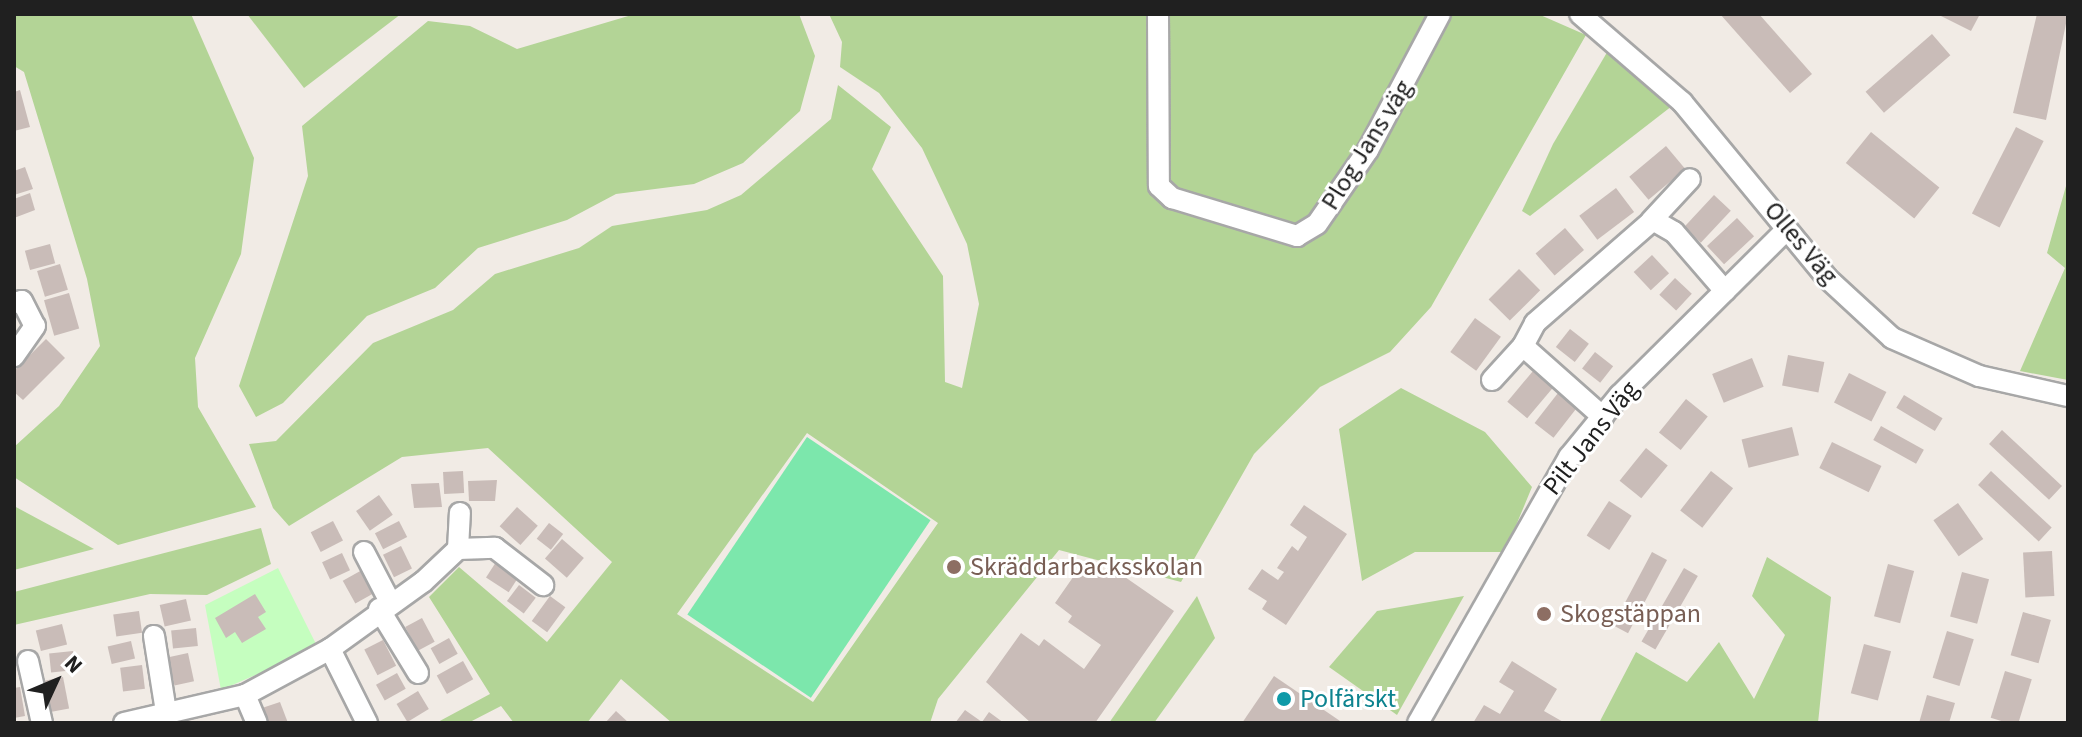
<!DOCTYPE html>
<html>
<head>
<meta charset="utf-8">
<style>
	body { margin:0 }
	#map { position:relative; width:2082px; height:737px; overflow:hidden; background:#f1ebe5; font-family:"Source Sans 3",sans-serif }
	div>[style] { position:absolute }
	.forest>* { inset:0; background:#b3d496 }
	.park>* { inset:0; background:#c5febf }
	.pitch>* { inset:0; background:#7ce7ac; transform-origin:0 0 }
	.building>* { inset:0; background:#c9bcb8; transform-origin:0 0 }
	.roads { filter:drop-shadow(2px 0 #a7a7a7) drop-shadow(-2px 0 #a7a7a7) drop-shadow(0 2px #a7a7a7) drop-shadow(0 -2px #a7a7a7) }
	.minor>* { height:20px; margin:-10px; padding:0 10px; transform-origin:10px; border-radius:10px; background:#fff }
	.dots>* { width:22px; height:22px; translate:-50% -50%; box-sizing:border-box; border:4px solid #fff; border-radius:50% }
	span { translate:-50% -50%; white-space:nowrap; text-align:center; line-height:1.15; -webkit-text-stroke:6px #fff; paint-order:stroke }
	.street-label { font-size:26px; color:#202020 }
	.education-label { font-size:26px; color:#785e54 }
	.left { translate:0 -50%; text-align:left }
	.culture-label { font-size:26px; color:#0d838f }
	.frame { position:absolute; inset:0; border:16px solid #202020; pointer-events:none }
	.north { position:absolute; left:16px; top:641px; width:80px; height:80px; -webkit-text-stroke:6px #fff; paint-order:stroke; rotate:46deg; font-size:22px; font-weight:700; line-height:32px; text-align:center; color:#202020 }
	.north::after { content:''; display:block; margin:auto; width:28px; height:36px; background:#202020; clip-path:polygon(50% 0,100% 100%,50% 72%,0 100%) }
</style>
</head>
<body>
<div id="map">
	<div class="forest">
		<i style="clip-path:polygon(14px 14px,191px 14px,254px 158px,241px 254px,195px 358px,198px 407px,256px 507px,118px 545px,14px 477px,14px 447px,59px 406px,100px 346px,87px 279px,24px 72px,14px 66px)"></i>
		<i style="clip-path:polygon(247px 14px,401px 14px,304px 88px)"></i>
		<i style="clip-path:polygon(635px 14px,799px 14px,815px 56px,800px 111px,743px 163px,694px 184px,616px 194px,567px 220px,478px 248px,435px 288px,367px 316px,283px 403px,256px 417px,239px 386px,308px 176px,302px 126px,428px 21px,470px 26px,517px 49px)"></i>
		<i style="clip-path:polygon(evenodd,829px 14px,1538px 14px,1586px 35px,1431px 307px,1390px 352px,1320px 387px,1254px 454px,1181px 582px,1059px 550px,938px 699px,930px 723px,672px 723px,621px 679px,587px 723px,514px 723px,501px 706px,468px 723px,436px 723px,490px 694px,429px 597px,459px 567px,547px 642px,612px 562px,488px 448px,402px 457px,289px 526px,273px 508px,249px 444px,276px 441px,373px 343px,453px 310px,495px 274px,579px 248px,612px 226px,707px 210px,741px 195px,831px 119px,838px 85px,891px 127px,872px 169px,943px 276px,945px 382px,962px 388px,979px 304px,967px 244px,922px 148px,879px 93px,840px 67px,842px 42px,829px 14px,807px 433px,938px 523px,813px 702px,677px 614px,807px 433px)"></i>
		<i style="clip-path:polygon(1609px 49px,1672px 106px,1530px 216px,1522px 211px,1553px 144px)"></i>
		<i style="clip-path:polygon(2068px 179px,2068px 380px,2020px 371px,2065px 268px,2047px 253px)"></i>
		<i style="clip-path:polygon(1401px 388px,1485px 432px,1532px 487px,1505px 552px,1415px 552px,1362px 581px,1339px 429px)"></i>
		<i style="clip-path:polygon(14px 506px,94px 549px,14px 570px)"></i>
		<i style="clip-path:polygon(261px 528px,271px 564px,207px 595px,150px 594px,14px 625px,14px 592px)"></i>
		<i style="clip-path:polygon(1767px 557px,1831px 597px,1818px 723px,1599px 723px,1636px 652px,1687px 682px,1719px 642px,1754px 699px,1785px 635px,1752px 596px)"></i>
		<i style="clip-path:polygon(1197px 596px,1215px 638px,1154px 723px,1109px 723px)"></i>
		<i style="clip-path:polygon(1464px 596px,1397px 715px,1329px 667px,1377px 611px)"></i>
	</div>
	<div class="park">
		<i style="clip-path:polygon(278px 568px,318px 648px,221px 690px,205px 605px)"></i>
	</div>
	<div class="pitch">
		<i style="left:807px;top:437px;width:149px;height:214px;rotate:34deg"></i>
	</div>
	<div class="building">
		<i style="clip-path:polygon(1720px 14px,1759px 14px,1812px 74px,1790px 93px)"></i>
		<i style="clip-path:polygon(1937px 14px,1980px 14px,1971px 31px)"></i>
		<i style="clip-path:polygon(2037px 14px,2068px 14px,2046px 120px,2013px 113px)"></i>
		<i style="left:1932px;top:34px;width:28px;height:88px;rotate:49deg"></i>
		<i style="clip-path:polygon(20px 90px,30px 127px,14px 131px,14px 92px)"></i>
		<i style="left:2016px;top:127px;width:31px;height:97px;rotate:27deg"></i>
		<i style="left:1871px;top:132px;width:88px;height:40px;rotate:39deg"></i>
		<i style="left:1666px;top:146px;width:30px;height:48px;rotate:50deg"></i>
		<i style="clip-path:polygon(25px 167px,33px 189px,14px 195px,14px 171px)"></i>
		<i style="left:1616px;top:188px;width:30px;height:46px;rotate:53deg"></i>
		<i style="clip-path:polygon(30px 193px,35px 210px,14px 218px,14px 199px)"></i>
		<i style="left:1714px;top:195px;width:23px;height:44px;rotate:43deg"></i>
		<i style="left:1737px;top:218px;width:25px;height:41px;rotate:47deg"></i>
		<i style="left:1565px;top:228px;width:29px;height:39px;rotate:49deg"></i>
		<i style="left:50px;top:244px;width:20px;height:26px;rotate:75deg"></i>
		<i style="left:1652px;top:255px;width:25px;height:25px;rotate:47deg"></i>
		<i style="left:60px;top:264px;width:27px;height:24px;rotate:73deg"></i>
		<i style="left:1519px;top:269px;width:30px;height:43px;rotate:45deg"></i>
		<i style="left:1675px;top:278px;width:23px;height:23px;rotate:43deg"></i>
		<i style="left:69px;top:293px;width:37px;height:26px;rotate:74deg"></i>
		<i style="left:1475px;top:318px;width:32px;height:42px;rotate:36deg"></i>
		<i style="left:1570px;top:329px;width:24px;height:23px;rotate:38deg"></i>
		<i style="clip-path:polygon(46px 339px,65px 358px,23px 400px,14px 392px,14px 371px)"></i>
		<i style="left:1595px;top:352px;width:23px;height:21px;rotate:38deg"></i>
		<i style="left:1788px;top:355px;width:37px;height:31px;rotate:11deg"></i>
		<i style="left:1752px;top:358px;width:31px;height:43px;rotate:68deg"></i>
		<i style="left:1533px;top:371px;width:26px;height:40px;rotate:40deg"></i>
		<i style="left:1849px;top:373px;width:42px;height:33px;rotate:27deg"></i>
		<i style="left:1558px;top:393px;width:24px;height:38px;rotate:38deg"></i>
		<i style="left:1904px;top:395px;width:45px;height:15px;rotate:31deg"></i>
		<i style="left:1686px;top:399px;width:28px;height:43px;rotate:39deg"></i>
		<i style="left:1881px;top:426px;width:49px;height:16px;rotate:29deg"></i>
		<i style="left:1792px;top:427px;width:29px;height:52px;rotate:76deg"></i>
		<i style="left:2002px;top:430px;width:82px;height:19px;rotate:43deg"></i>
		<i style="left:1832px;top:442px;width:55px;height:29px;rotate:26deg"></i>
		<i style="left:1646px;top:448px;width:28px;height:42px;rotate:39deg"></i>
		<i style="left:463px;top:471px;width:22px;height:20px;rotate:87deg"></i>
		<i style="left:1711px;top:471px;width:28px;height:50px;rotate:38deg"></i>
		<i style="left:1991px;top:471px;width:83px;height:19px;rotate:43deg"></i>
		<i style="clip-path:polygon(497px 480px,495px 501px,469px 501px,468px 481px)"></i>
		<i style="clip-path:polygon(439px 483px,442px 507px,414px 508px,411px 484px)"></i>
		<i style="left:379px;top:495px;width:24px;height:28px;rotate:55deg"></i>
		<i style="left:1609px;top:501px;width:27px;height:41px;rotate:33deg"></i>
		<i style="left:1958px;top:503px;width:44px;height:30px;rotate:55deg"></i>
		<i style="clip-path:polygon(1304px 505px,1347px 534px,1286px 625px,1262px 609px,1267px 601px,1248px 589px,1262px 569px,1278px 580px,1284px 572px,1277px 568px,1292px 546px,1298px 551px,1307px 537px,1290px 525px)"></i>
		<i style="left:517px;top:507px;width:28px;height:26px;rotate:42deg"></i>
		<i style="left:333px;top:521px;width:22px;height:25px;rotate:63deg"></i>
		<i style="left:399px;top:521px;width:18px;height:27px;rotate:63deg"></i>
		<i style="left:549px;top:523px;width:18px;height:20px;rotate:38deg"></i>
		<i style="left:562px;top:539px;width:29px;height:26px;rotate:41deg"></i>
		<i style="left:401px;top:546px;width:25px;height:20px;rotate:64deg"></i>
		<i style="left:2052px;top:551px;width:45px;height:29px;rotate:87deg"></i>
		<i style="left:1652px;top:552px;width:17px;height:83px;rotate:28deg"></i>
		<i style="left:342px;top:553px;width:19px;height:22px;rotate:65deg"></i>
		<i style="left:498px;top:559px;width:27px;height:22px;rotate:33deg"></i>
		<i style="clip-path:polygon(1085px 560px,1104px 573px,1109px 566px,1174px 611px,1095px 723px,1031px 723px,986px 682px,1021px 633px,1039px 646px,1044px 639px,1084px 669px,1101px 645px,1068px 622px,1072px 616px,1055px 603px)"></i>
		<i style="left:1888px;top:564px;width:27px;height:54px;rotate:15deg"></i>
		<i style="left:1684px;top:568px;width:16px;height:85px;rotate:30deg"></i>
		<i style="left:362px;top:570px;width:26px;height:22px;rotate:61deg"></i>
		<i style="left:1962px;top:572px;width:28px;height:46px;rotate:15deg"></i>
		<i style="left:519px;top:585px;width:21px;height:20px;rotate:37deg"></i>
		<i style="clip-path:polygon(255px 594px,266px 612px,258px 617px,266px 629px,242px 643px,235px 632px,226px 638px,215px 618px)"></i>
		<i style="left:550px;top:596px;width:19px;height:31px;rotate:36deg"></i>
		<i style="left:186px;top:599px;width:22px;height:27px;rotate:77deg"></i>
		<i style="left:139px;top:611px;width:22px;height:26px;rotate:82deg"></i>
		<i style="left:2023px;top:612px;width:29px;height:45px;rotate:16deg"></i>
		<i style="left:422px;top:618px;width:27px;height:19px;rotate:62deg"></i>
		<i style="left:62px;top:624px;width:21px;height:27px;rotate:76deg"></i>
		<i style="left:196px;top:628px;width:18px;height:25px;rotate:84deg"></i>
		<i style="left:1947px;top:631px;width:28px;height:49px;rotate:17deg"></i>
		<i style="left:449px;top:638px;width:18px;height:21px;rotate:61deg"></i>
		<i style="left:383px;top:640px;width:29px;height:21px;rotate:63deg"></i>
		<i style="left:131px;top:641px;width:18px;height:24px;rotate:77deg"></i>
		<i style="left:1864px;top:644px;width:28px;height:51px;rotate:15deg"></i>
		<i style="left:73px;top:651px;width:19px;height:24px;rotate:84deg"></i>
		<i style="left:188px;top:653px;width:29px;height:20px;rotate:78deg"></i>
		<i style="left:463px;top:661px;width:21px;height:30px;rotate:61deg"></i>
		<i style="clip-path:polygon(1512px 661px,1557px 689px,1544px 711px,1565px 723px,1473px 723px,1484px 705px,1500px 714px,1514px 691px,1499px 682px)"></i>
		<i style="left:142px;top:665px;width:24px;height:22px;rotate:83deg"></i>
		<i style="left:2005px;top:671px;width:28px;height:49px;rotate:17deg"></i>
		<i style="left:397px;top:673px;width:18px;height:24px;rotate:61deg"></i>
		<i style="clip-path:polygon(1274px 676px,1343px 723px,1242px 723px)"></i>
		<i style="left:63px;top:677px;width:32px;height:19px;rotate:79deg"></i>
		<i style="clip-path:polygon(20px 687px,25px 716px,14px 718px,14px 688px)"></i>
		<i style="left:418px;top:691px;width:21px;height:25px;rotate:59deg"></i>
		<i style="clip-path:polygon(1927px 695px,1955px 703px,1949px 723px,1919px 723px)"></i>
		<i style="clip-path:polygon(280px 702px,288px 723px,267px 723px,262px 708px)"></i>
		<i style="clip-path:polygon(965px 710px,982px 722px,989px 712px,1004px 723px,955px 723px)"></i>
		<i style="clip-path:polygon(616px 711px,629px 723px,605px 723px)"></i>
	</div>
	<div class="roads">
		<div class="minor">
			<i style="left:1158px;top:14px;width:172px;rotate:89.7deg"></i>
			<i style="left:1159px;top:186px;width:18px;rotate:43deg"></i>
			<i style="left:1172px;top:198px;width:131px;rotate:16.9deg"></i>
			<i style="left:1297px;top:236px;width:23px;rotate:-31deg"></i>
			<i style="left:1317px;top:224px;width:90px;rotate:-55.4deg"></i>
			<i style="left:1368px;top:150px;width:154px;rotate:-62.1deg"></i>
			<i style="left:1580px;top:14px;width:135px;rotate:40.8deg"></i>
			<i style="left:1682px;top:102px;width:228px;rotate:50.5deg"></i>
			<i style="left:1827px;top:278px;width:88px;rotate:42.7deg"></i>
			<i style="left:1892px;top:338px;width:95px;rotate:23.6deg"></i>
			<i style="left:1979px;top:376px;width:91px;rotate:12.7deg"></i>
			<i style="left:1651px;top:221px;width:57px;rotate:-47.1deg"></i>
			<i style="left:14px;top:303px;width:8px;rotate:-14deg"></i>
			<i style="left:22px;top:301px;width:28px;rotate:63deg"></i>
			<i style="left:35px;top:326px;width:37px;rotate:125deg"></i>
			<i style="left:1492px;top:380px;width:46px;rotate:-47.6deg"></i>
			<i style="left:1603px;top:417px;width:107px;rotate:-138.4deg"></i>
			<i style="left:1523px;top:346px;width:26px;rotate:-62deg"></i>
			<i style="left:1535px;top:323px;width:157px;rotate:-41.1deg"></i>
			<i style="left:1653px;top:220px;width:24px;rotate:30deg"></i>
			<i style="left:1674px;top:232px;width:78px;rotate:49.2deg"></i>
			<i style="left:458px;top:549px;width:36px;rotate:-87deg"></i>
			<i style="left:364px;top:552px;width:56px;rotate:62.5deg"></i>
			<i style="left:379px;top:609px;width:75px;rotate:58.6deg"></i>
			<i style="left:154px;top:636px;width:77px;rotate:81deg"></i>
			<i style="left:330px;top:649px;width:83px;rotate:63.4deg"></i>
			<i style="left:28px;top:661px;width:64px;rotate:77.3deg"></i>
			<i style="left:245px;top:695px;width:30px;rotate:67deg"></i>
			<i style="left:124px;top:723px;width:124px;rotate:-13deg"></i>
			<i style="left:245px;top:695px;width:97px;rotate:-28.4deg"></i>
			<i style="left:330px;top:649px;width:115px;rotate:-35.8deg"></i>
			<i style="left:423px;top:582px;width:48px;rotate:-43.3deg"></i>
			<i style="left:458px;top:549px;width:37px;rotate:-2deg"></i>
			<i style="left:495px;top:548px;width:61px;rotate:37.6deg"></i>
			<i style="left:1418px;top:723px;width:306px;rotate:-60.4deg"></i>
			<i style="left:1569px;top:457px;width:80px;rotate:-50.6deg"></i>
			<i style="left:1620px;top:395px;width:235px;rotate:-44.8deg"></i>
		</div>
	</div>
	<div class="dots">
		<i style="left:954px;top:567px;background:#8d6e63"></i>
		<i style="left:1544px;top:614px;background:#8d6e63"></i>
		<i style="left:1284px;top:699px;background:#0f9aa8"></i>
	</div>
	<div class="street-label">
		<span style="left:1367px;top:145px;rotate:-58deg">Plog Jans väg</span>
		<span style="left:1801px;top:243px;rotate:50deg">Olles Väg</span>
		<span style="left:1591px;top:438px;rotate:-52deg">Pilt Jans Väg</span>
	</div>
	<div class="education-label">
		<span class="left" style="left:970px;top:567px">Skräddarbacksskolan</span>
		<span class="left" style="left:1560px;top:614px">Skogstäppan</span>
	</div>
	<div class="culture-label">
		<span class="left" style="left:1300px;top:699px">Polfärskt</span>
	</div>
	<div class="frame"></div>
	<div class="north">N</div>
</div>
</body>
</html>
